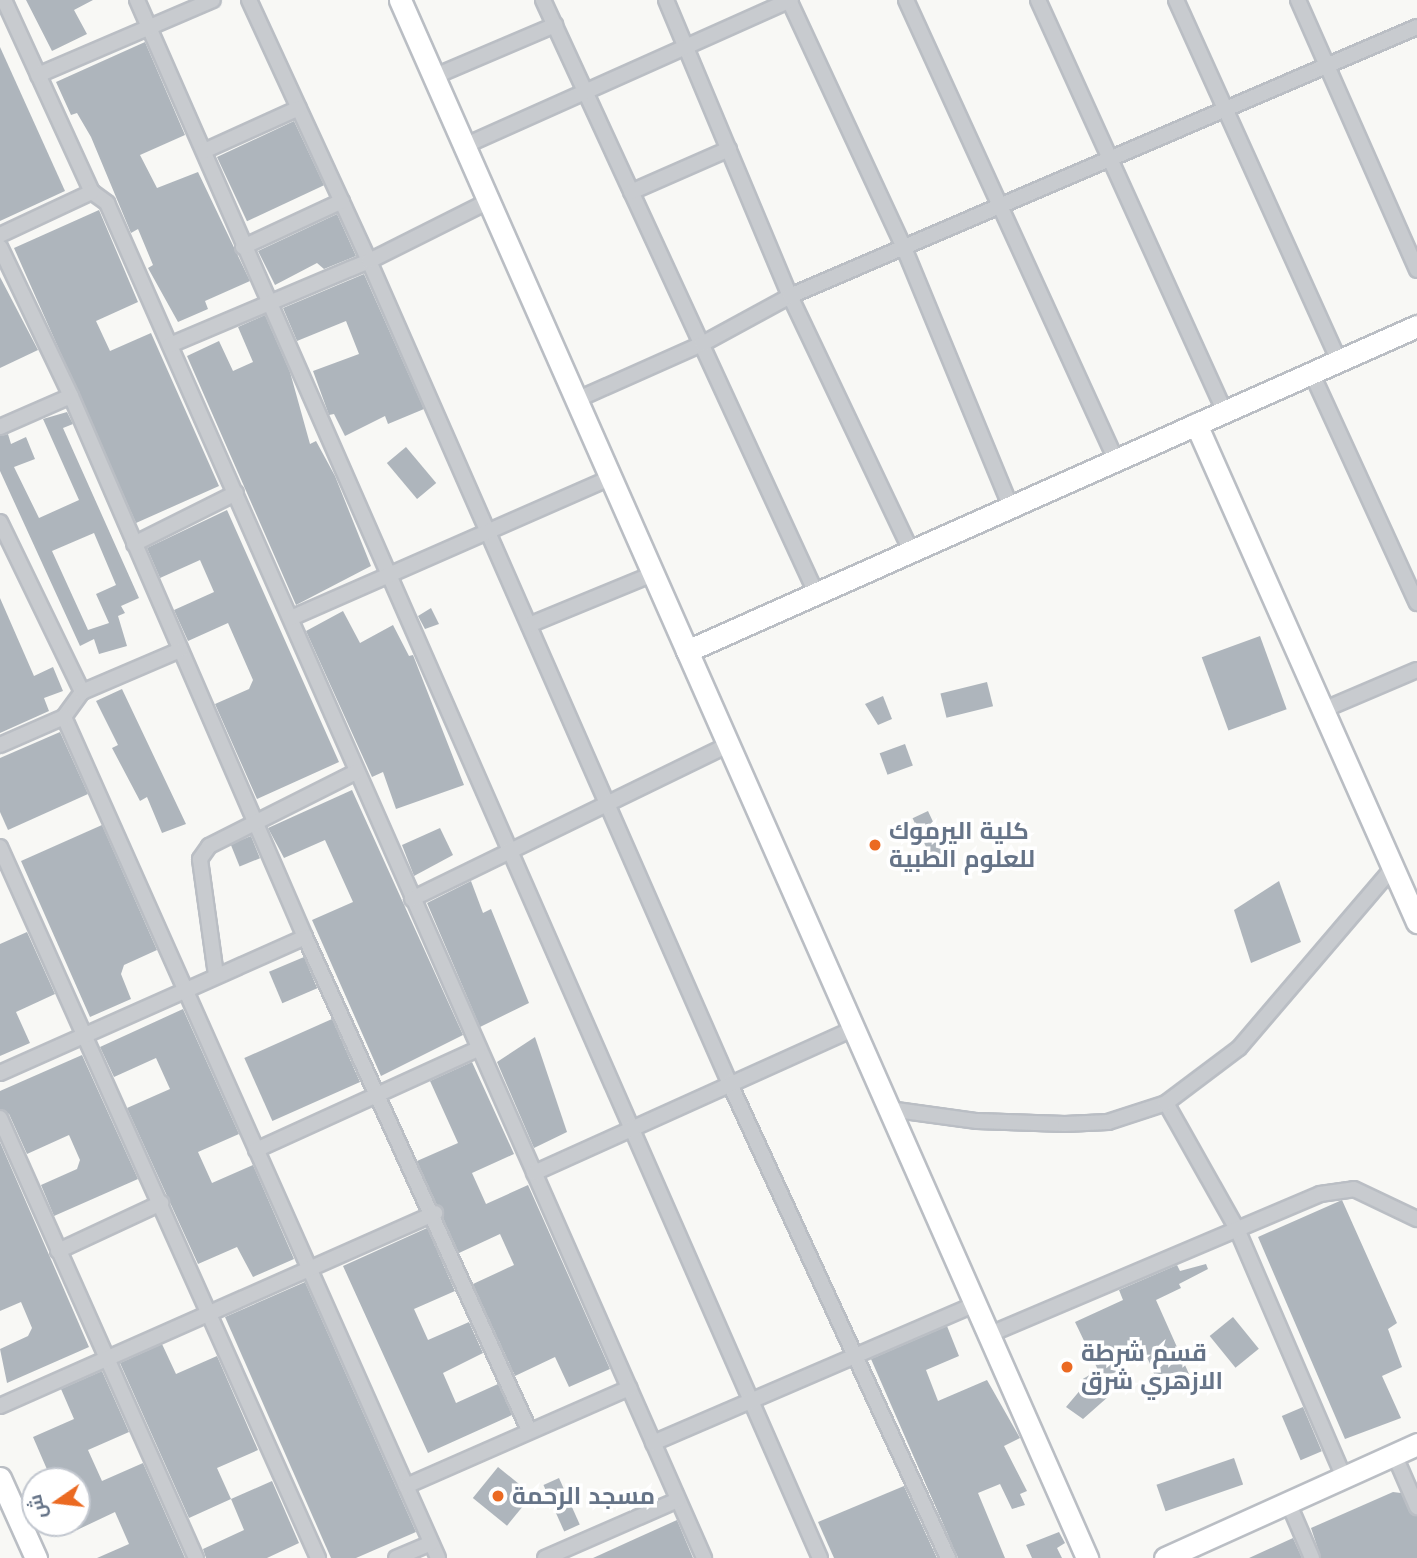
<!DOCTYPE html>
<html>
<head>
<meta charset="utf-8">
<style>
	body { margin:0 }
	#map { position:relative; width:1417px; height:1558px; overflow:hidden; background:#f8f8f5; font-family:Jost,Cairo,sans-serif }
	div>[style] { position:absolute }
	.building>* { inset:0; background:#aeb5bc; transform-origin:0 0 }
	.roads { filter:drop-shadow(2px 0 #babec4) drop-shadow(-2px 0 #babec4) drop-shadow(0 2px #babec4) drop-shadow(0 -2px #babec4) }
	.street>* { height:14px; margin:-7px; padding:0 7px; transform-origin:7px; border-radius:7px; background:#c8cbcf }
	.secondary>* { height:21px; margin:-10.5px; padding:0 10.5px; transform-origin:10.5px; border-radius:10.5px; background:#fff }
	.dots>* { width:19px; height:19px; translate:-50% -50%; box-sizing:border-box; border:4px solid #fff; border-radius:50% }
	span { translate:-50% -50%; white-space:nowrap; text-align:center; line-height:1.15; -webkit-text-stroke:7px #fff; paint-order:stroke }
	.poi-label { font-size:24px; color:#667488; font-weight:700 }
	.left { translate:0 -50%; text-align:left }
	.north { position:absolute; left:21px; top:1467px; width:70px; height:70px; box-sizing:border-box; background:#fff; border:2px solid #c2c7cf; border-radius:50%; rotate:256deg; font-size:19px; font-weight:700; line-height:28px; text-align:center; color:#667488 }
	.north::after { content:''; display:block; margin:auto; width:24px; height:32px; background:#eb6a22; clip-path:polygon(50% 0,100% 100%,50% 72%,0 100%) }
</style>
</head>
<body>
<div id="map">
	<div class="building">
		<i style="clip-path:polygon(26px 0,93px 0,74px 10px,87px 34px,52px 51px)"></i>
		<i style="clip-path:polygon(145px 42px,185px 135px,140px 155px,157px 188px,198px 172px,250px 281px,205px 301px,208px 309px,178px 322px,148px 268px,153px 265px,138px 229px,131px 233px,91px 137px,77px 113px,71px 115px,56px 82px)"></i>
		<i style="clip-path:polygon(0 47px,65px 191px,0 221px)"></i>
		<i style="left:294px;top:121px;width:71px;height:85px;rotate:65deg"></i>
		<i style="clip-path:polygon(99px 210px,138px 302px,96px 321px,110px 351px,151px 333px,219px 486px,136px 523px,14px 248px)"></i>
		<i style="clip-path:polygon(337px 214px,356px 256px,324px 269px,317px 263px,275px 285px,258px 251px)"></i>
		<i style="clip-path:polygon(364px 274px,424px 409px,388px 424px,385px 416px,345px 436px,334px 414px,329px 415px,313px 371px,359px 354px,346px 321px,297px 341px,283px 308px)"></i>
		<i style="clip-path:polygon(0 277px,38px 350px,0 368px)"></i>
		<i style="clip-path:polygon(265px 315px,290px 372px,310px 444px,316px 441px,335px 476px,371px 566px,296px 605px,187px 356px,219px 341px,233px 371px,253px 362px,238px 327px)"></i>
		<i style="clip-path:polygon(evenodd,67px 412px,73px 424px,63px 428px,139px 598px,121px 606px,125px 613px,118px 616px,127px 646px,99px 654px,94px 639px,80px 646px,0 471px,0 436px,8px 434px,11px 444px,26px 437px,35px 459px,14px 467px,39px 518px,79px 500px,43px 419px,67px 412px,94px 533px,116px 585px,96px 594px,109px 623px,88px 630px,52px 551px,94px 533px)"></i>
		<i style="left:406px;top:447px;width:47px;height:25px;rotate:50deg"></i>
		<i style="clip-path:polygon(227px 510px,339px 762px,257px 799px,215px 704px,249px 689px,253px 680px,228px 623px,188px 641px,174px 610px,214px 592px,200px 560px,160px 578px,147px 548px)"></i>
		<i style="clip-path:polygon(0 598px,34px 676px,53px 667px,63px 691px,44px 698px,49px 711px,0 733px)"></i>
		<i style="clip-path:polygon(431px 608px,439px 624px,425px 629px,418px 616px)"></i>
		<i style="clip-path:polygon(343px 611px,360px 643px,393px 625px,409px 656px,413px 655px,464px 785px,396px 809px,383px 772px,372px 777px,306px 631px)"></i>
		<i style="left:1260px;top:636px;width:78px;height:62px;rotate:70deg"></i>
		<i style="left:987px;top:682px;width:25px;height:48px;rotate:76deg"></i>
		<i style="clip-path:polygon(122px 689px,186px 824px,162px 833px,147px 797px,140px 801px,112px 748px,118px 745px,96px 701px)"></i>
		<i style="clip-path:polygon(883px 696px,892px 719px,878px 725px,865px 704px)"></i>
		<i style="clip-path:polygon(60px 732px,88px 794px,8px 830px,0 812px,0 758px)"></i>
		<i style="left:905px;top:744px;width:23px;height:27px;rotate:70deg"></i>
		<i style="clip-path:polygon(352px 790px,463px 1035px,381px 1076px,312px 920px,353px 902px,325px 840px,284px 858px,268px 828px)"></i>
		<i style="left:928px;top:811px;width:44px;height:17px;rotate:65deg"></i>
		<i style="clip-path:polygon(102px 825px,157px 950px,124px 965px,121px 974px,131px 999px,90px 1017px,21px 861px)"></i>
		<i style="clip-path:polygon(440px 828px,453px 855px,414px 876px,402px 845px)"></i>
		<i style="left:251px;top:836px;width:24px;height:22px;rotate:68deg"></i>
		<i style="clip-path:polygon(471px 881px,483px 913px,491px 909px,529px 1003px,480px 1027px,427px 903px)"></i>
		<i style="clip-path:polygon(1279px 881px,1301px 942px,1251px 963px,1234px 910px)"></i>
		<i style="clip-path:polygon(27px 932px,55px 994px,16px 1012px,30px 1043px,0 1056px,0 944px)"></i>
		<i style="left:304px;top:957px;width:34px;height:38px;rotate:67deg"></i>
		<i style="clip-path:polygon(183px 1009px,239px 1134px,198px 1152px,212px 1183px,253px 1165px,294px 1259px,253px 1277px,237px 1247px,198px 1264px,127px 1108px,170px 1089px,156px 1058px,114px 1077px,100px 1047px)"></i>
		<i style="left:332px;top:1019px;width:69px;height:96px;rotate:66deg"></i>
		<i style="clip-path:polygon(535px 1037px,567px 1132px,534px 1148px,497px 1062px)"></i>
		<i style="clip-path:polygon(82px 1055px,138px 1179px,54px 1216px,41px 1185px,77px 1169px,80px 1160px,69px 1135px,27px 1154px,9px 1114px,0 1109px,0 1091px)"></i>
		<i style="clip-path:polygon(472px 1062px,514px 1154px,472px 1173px,486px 1204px,528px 1185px,610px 1369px,569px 1387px,555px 1357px,515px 1376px,473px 1284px,514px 1265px,500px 1234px,459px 1253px,417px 1161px,458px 1143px,430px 1081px)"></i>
		<i style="clip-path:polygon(0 1142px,89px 1347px,7px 1383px,0 1349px,28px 1336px,32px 1328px,21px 1302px,0 1311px)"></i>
		<i style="clip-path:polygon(1342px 1200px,1397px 1323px,1388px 1329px,1402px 1367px,1382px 1376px,1401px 1418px,1345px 1439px,1258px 1237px)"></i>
		<i style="clip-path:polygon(427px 1228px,455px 1291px,414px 1309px,428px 1340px,469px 1322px,483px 1353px,443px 1373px,456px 1403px,498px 1384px,512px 1415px,428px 1453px,343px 1266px)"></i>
		<i style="clip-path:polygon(1206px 1264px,1208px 1269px,1179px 1284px,1181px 1288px,1156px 1300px,1193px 1383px,1163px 1395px,1144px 1350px,1120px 1360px,1124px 1369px,1103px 1377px,1109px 1396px,1083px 1419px,1066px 1407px,1082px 1388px,1081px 1380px,1098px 1370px,1075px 1322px,1123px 1300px,1119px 1290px,1177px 1265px,1180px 1271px)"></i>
		<i style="clip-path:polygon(305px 1282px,416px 1532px,356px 1558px,331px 1558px,225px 1317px)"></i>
		<i style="left:1233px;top:1317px;width:41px;height:30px;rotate:51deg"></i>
		<i style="clip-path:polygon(947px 1326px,959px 1356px,926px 1370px,938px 1401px,987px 1380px,1020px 1438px,1004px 1446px,1027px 1491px,1020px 1494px,1025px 1505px,1012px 1509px,1000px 1484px,978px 1493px,1005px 1558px,958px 1558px,871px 1359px)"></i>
		<i style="clip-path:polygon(162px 1344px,176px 1374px,217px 1356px,258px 1450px,217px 1468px,231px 1499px,189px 1518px,120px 1363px)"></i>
		<i style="clip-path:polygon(102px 1371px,129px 1432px,88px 1450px,102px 1481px,143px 1463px,185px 1558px,97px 1558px,129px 1544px,115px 1512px,77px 1530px,77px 1481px,52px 1481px,33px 1437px,74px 1419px,61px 1389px)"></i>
		<i style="left:1303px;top:1407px;width:48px;height:23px;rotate:67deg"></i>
		<i style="left:1234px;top:1458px;width:28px;height:82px;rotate:71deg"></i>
		<i style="left:498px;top:1467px;width:44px;height:40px;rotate:39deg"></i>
		<i style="left:559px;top:1478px;width:51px;height:17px;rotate:66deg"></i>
		<i style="clip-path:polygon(272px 1481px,299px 1543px,267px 1558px,206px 1558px,203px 1549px,244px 1530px,231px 1499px)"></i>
		<i style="clip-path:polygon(904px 1486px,937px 1558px,834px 1558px,818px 1522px)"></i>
		<i style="clip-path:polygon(1393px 1492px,1401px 1493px,1417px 1516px,1417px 1558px,1321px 1558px,1311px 1528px)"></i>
		<i style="clip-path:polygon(677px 1520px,693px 1558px,593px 1558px,637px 1538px)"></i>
		<i style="clip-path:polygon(1059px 1532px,1065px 1543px,1057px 1548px,1062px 1558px,1032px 1558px,1026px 1545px)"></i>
		<i style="clip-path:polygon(1293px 1538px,1302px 1558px,1249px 1558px)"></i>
	</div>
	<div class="roads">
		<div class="street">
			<i style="left:4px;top:0;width:211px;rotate:65.4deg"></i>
			<i style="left:92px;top:192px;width:19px;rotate:36deg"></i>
			<i style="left:107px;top:203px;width:1481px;rotate:66.22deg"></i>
			<i style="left:137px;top:0;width:1701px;rotate:66.33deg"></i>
			<i style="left:249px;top:0;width:287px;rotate:65.3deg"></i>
			<i style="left:369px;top:261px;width:896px;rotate:66.32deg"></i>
			<i style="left:729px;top:1082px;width:524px;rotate:65.29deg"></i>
			<i style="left:543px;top:0;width:653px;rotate:65.28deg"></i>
			<i style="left:666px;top:0;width:321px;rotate:67.3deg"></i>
			<i style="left:790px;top:296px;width:282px;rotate:64.6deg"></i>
			<i style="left:789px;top:0;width:273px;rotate:65.1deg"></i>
			<i style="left:904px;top:248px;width:280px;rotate:67.6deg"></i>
			<i style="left:906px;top:0;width:506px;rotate:65.46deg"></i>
			<i style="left:1038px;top:0;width:452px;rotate:65.6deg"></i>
			<i style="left:1176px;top:0;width:396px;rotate:65.7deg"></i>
			<i style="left:1298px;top:0;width:295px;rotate:66.2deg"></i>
			<i style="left:38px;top:75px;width:190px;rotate:-23.2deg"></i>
			<i style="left:433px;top:77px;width:133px;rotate:-23.1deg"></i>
			<i style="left:464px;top:146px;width:358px;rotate:-24.1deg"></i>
			<i style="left:204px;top:151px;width:104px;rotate:-24.4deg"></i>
			<i style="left:631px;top:192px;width:107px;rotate:-23.7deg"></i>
			<i style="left:0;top:235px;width:102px;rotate:-25.1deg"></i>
			<i style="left:0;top:247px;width:165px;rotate:64.5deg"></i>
			<i style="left:71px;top:396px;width:589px;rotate:66.61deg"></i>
			<i style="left:305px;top:937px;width:542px;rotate:65.56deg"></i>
			<i style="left:243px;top:247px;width:109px;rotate:-24.9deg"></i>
			<i style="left:170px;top:345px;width:216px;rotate:-22.9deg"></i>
			<i style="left:369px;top:261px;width:134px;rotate:-26.6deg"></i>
			<i style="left:1312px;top:374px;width:252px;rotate:65.4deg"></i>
			<i style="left:576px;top:400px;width:138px;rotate:-24deg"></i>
			<i style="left:702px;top:344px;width:100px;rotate:-28.6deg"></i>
			<i style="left:790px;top:296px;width:682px;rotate:-23.22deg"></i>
			<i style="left:0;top:427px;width:77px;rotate:-23.6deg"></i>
			<i style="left:0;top:522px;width:189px;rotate:64.2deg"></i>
			<i style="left:82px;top:692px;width:31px;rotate:126deg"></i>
			<i style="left:64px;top:717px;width:920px;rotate:66.02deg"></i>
			<i style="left:134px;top:544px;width:114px;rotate:-26.6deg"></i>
			<i style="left:291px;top:618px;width:348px;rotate:-23.7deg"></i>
			<i style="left:529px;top:625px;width:134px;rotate:-22.4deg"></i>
			<i style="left:82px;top:692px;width:107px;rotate:-23.2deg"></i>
			<i style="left:1323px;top:710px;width:102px;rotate:-23.1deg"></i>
			<i style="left:0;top:745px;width:70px;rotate:-23.6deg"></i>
			<i style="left:0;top:847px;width:779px;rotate:65.9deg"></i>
			<i style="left:412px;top:899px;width:352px;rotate:-26deg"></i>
			<i style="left:216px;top:975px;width:117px;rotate:-97.9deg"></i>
			<i style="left:200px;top:859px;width:16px;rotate:-55deg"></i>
			<i style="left:209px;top:846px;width:165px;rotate:-26.7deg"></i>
			<i style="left:0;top:1073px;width:334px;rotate:-24deg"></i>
			<i style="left:1166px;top:1103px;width:145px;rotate:60.6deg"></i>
			<i style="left:1237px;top:1229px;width:270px;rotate:66.7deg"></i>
			<i style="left:889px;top:1109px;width:89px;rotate:7.8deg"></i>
			<i style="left:977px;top:1121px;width:88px;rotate:2deg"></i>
			<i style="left:1065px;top:1124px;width:43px;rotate:-2.7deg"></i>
			<i style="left:1108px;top:1122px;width:61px;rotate:-18.1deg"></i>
			<i style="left:1166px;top:1103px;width:91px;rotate:-37deg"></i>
			<i style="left:1239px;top:1048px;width:237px;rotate:-49.5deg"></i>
			<i style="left:0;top:1118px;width:482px;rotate:66deg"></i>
			<i style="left:256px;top:1150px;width:244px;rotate:-24.5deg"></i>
			<i style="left:534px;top:1173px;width:350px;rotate:-24.3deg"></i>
			<i style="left:58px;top:1251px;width:114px;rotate:-25deg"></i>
			<i style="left:988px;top:1335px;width:361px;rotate:-23deg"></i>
			<i style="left:1320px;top:1194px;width:34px;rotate:-8deg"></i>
			<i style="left:1354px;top:1189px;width:70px;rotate:25.5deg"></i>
			<i style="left:0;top:1406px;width:476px;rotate:-23.9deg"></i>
			<i style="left:653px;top:1443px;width:351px;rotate:-23.3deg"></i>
			<i style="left:1394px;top:1454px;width:58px;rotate:66.5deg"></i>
			<i style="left:406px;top:1486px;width:244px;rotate:-23.7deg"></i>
			<i style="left:1288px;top:1502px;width:61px;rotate:66.8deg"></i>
			<i style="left:396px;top:1558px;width:38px;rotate:-23deg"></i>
			<i style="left:545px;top:1558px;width:145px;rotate:-23.6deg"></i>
		</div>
		<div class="secondary">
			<i style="left:400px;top:0;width:1703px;rotate:66.2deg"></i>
			<i style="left:1196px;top:424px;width:545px;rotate:66.07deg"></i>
			<i style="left:687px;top:651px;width:799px;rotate:-24deg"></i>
			<i style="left:0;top:1478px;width:88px;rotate:65.8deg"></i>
			<i style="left:1165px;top:1558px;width:277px;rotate:-24.3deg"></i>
		</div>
	</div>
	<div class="dots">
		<i style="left:875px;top:845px;background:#eb6a22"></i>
		<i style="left:1067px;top:1367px;background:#eb6a22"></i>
		<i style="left:498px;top:1496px;background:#eb6a22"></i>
	</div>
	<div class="poi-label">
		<span class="left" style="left:889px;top:845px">كلية اليرموك<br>للعلوم الطبية</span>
		<span class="left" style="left:1081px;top:1367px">قسم شرطة<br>الازهري شرق</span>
		<span class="left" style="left:512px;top:1496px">مسجد الرحمة</span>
	</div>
	<div class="north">ش</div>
</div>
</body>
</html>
